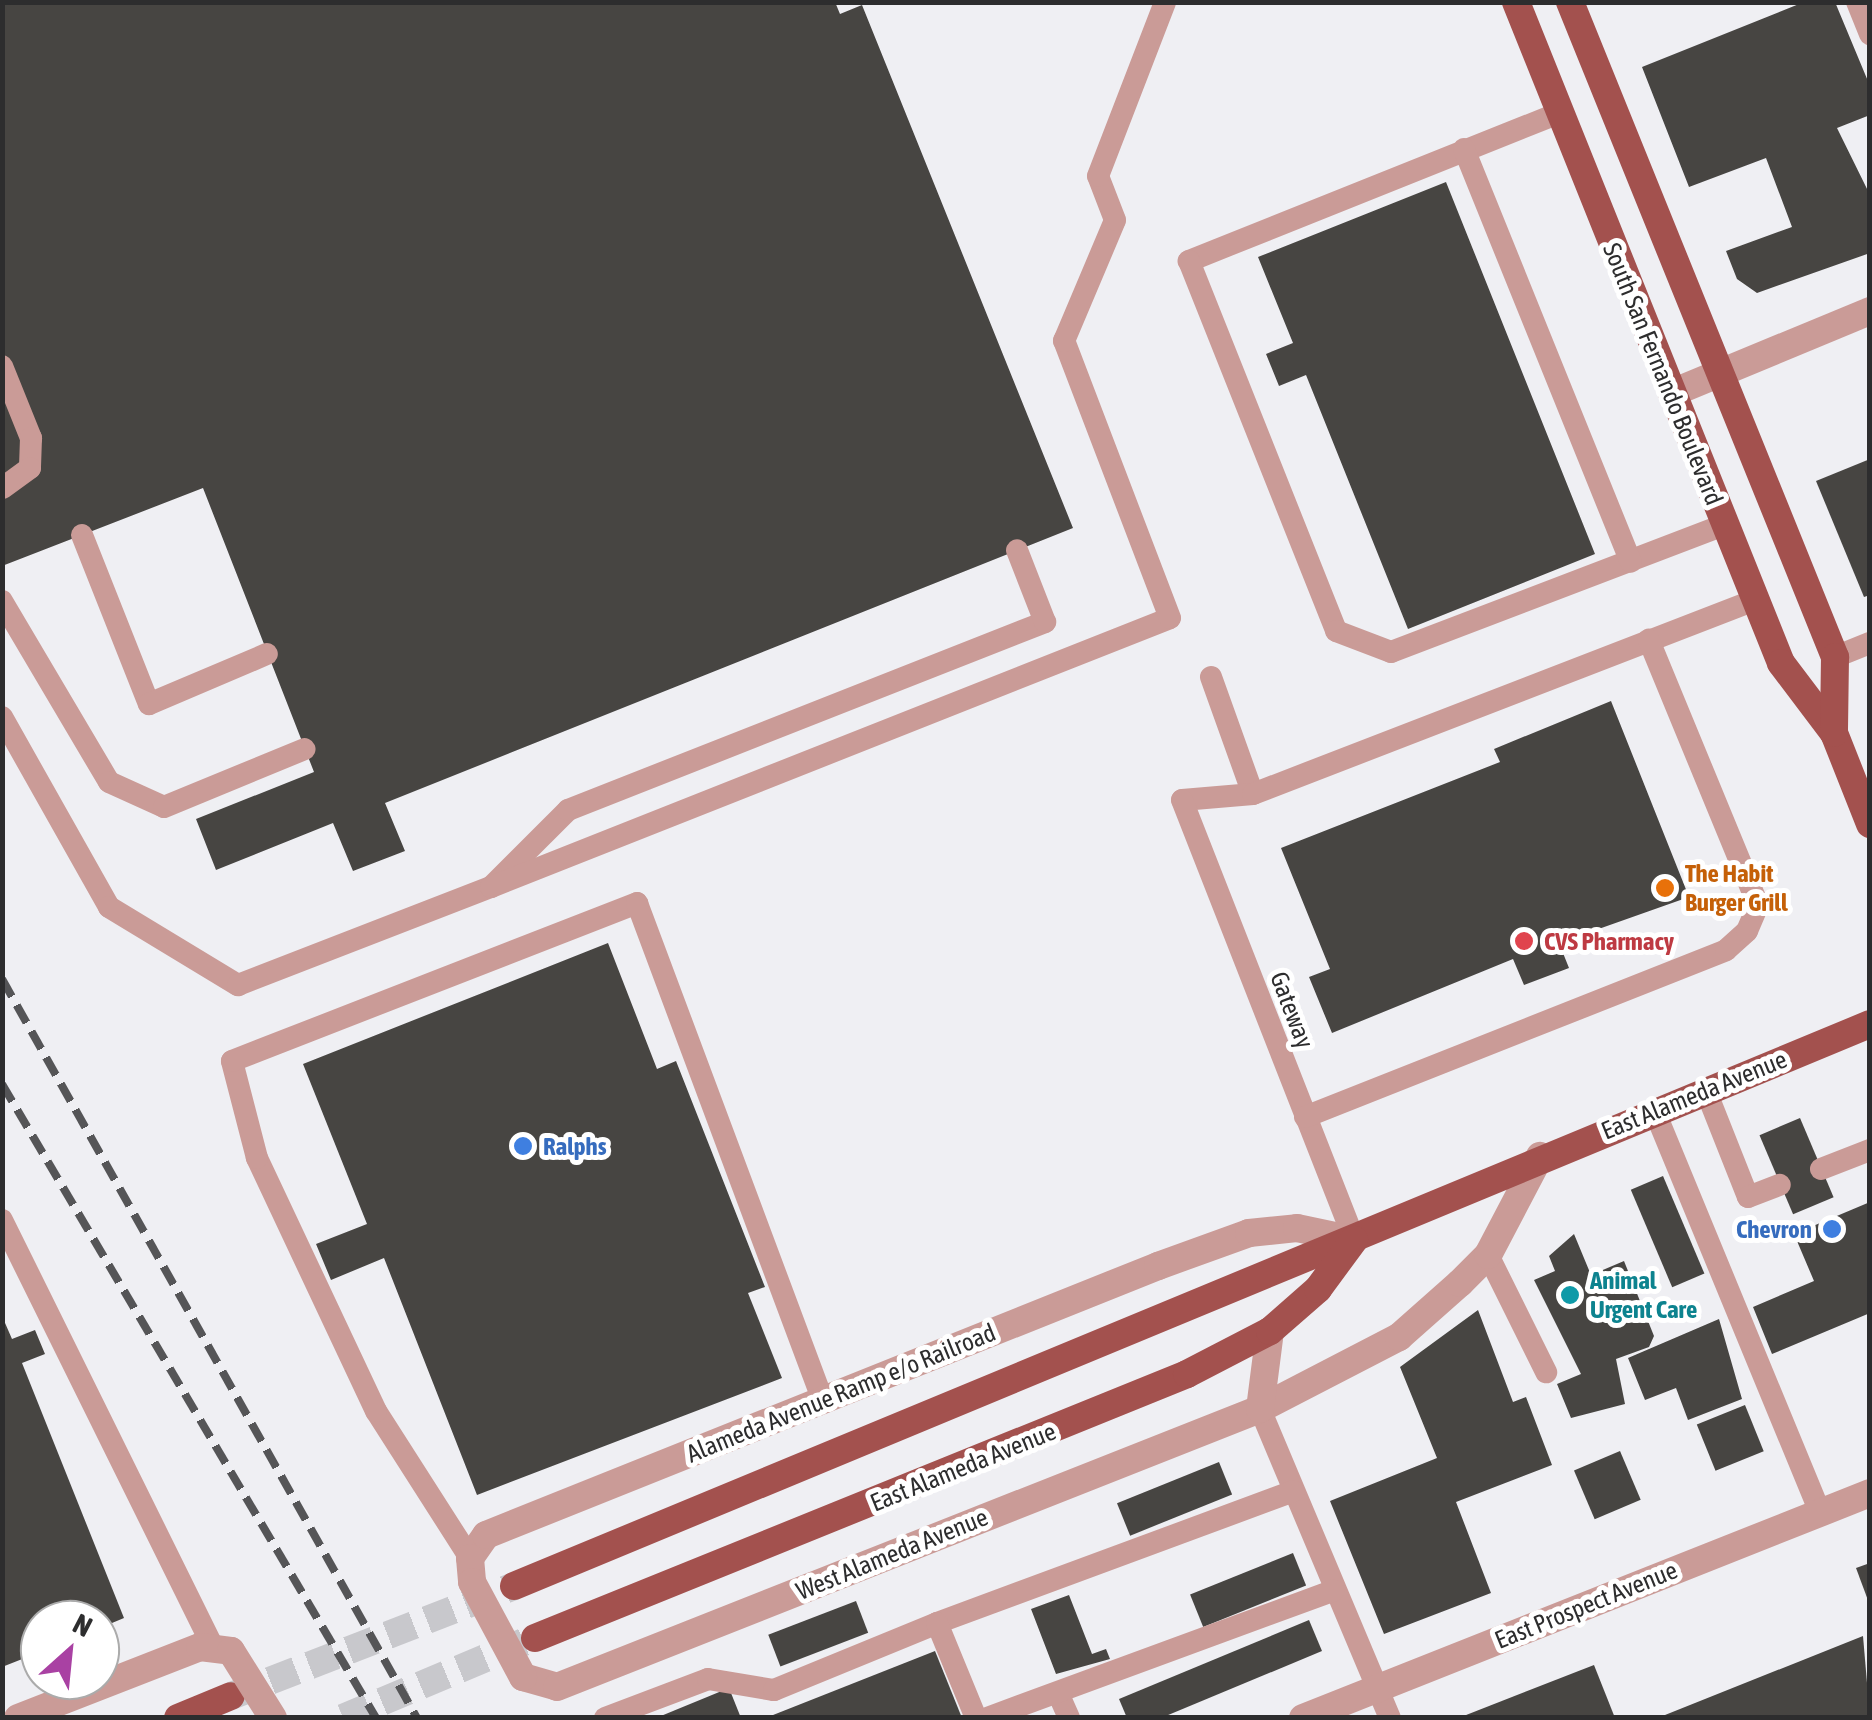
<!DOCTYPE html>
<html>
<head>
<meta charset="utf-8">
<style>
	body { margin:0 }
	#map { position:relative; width:1872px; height:1720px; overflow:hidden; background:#efeff3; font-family:"Asap Condensed",sans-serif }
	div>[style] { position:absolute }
	.building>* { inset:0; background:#474542; transform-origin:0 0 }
	.primary-tunnel>* { height:28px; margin-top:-14px; transform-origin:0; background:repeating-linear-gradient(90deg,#c8c8cc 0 28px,transparent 0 42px) }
	.service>* { height:22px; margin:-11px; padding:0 11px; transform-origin:11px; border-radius:11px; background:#ca9b97 }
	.minor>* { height:28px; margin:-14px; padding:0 14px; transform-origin:14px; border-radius:14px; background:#ca9b97 }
	.primary>* { height:28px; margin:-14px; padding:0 14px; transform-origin:14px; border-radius:14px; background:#a3514e }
	.rail>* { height:8px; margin-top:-4px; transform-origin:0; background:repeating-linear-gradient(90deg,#555557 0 20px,transparent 0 30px) }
	.minor-bridge>* { height:28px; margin:-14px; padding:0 14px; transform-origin:14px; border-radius:14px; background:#ca9b97 }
	.dots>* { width:28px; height:28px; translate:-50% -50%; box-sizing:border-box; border:5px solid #fff; border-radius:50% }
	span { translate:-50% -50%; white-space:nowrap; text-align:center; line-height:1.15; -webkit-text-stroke:10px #fff; paint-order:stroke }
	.street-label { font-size:25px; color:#2d2d2e }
	.food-label { font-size:25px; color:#c56008; font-weight:700 }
	.left { translate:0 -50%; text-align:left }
	.health-label { font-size:25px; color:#be3a42; font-weight:700 }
	.shop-label { font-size:25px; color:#366cbe; font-weight:700 }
	.right { translate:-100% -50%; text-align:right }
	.culture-label { font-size:25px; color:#0d838f; font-weight:700 }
	.frame { position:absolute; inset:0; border:5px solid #2d2d2e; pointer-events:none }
	.north { position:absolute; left:20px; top:1600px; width:100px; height:100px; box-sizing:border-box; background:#fff; border:2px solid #ababab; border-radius:50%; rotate:27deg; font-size:28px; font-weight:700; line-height:40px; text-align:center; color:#2d2d2e }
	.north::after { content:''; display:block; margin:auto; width:35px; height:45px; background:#a941a3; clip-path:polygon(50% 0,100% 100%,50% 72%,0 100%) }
</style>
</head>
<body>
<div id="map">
	<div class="building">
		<i style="clip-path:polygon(2px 2px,835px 2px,840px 14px,862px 5px,1073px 528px,385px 803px,405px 851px,353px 871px,333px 823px,216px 870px,196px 819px,314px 772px,203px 488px,2px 566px)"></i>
		<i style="clip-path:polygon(1804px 2px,1835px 2px,1870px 86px,1870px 115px,1837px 128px,1870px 195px,1870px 253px,1757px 293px,1737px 279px,1726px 251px,1792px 227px,1766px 158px,1689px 187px,1642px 67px)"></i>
		<i style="clip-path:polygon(1446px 182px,1595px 554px,1408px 629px,1306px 375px,1279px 386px,1266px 354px,1293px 343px,1258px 257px)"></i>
		<i style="clip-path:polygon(1870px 459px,1870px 595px,1864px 597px,1816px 481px)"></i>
		<i style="clip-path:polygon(1611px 701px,1689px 897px,1559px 943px,1569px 968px,1524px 985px,1513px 959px,1332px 1033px,1309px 977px,1330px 969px,1281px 848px,1500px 762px,1494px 749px)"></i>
		<i style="clip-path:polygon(608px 943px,657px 1069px,676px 1061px,765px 1287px,748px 1293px,782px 1378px,477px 1495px,384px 1258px,331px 1280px,316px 1244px,367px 1224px,303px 1064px)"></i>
		<i style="left:1800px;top:1118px;width:86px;height:44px;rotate:67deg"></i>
		<i style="left:1663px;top:1176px;width:106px;height:35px;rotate:67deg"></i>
		<i style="clip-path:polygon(1870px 1202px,1870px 1313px,1772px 1354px,1753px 1307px,1814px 1281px,1794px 1234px)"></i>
		<i style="clip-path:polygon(1574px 1234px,1591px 1275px,1624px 1261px,1654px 1336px,1649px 1347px,1616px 1359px,1625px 1404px,1571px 1418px,1557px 1384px,1581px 1374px,1534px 1280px,1555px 1271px,1549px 1256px)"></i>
		<i style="clip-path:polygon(1478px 1310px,1513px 1402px,1526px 1397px,1552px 1465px,1456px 1502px,1491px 1593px,1384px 1634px,1330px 1501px,1437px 1458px,1400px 1367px)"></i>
		<i style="clip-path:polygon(2px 1316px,12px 1339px,35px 1330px,45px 1354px,22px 1363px,124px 1618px,100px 1628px,100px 1620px,40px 1620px,40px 1652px,2px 1667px)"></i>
		<i style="clip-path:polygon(1719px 1319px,1742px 1399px,1688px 1420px,1676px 1388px,1645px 1400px,1628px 1358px)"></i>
		<i style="left:1745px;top:1405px;width:50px;height:52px;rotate:68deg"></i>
		<i style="left:1620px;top:1451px;width:53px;height:50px;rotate:67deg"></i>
		<i style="left:1219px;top:1462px;width:35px;height:110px;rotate:68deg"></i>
		<i style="left:1293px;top:1553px;width:35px;height:111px;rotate:68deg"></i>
		<i style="clip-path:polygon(1870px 1563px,1870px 1603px,1869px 1603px,1856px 1568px)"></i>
		<i style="clip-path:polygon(1069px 1595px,1092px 1654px,1106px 1649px,1110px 1659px,1056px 1674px,1031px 1609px)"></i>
		<i style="left:856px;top:1601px;width:34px;height:94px;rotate:69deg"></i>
		<i style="clip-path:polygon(1309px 1620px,1322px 1651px,1161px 1718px,1127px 1718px,1119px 1699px)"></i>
		<i style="clip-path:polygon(1863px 1636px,1870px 1718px,1660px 1718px,1660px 1717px)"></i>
		<i style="clip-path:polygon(935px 1651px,962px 1718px,768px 1718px,768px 1717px)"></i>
		<i style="clip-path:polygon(1594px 1665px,1615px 1718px,1461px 1718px,1461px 1717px)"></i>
		<i style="clip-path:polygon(729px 1688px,741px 1718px,656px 1718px)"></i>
	</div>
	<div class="primary-tunnel">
		<i style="left:231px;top:1696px;width:304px;rotate:-21.2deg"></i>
		<i style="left:343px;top:1718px;width:199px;rotate:-22.8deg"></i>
	</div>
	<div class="service">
		<i style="left:1857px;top:2px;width:35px;rotate:68deg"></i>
		<i style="left:1559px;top:113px;width:399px;rotate:158.2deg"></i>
		<i style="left:1189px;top:261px;width:398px;rotate:68.3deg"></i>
		<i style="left:1336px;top:631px;width:59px;rotate:20.9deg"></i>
		<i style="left:1391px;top:652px;width:355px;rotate:-20.9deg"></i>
		<i style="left:1464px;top:149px;width:445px;rotate:68deg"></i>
		<i style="left:2px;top:366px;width:78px;rotate:68.1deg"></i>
		<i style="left:31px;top:438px;width:30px;rotate:92deg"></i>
		<i style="left:30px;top:468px;width:34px;rotate:144deg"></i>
		<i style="left:82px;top:535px;width:182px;rotate:68.4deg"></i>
		<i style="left:149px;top:704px;width:128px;rotate:-23deg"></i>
		<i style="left:2px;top:601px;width:210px;rotate:59.4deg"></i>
		<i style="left:109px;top:782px;width:60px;rotate:24.4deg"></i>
		<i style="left:164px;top:807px;width:152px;rotate:-22.4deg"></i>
		<i style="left:1835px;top:657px;width:38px;rotate:-22deg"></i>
		<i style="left:1211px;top:677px;width:124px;rotate:70.3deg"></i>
		<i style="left:1253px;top:794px;width:71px;rotate:175.2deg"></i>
		<i style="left:1182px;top:800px;width:472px;rotate:68.6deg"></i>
		<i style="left:2px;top:717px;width:218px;rotate:60.6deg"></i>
		<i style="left:109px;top:907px;width:151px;rotate:31.2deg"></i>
		<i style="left:238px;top:985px;width:271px;rotate:-21.2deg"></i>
		<i style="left:491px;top:887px;width:109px;rotate:-45deg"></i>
		<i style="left:568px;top:810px;width:513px;rotate:-21.51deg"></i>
		<i style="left:1045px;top:622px;width:77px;rotate:-111.3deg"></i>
		<i style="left:1253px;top:794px;width:538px;rotate:-21.13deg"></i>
		<i style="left:491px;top:887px;width:730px;rotate:-21.61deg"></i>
		<i style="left:1170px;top:618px;width:297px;rotate:-110.9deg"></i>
		<i style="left:1064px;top:341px;width:131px;rotate:-67.1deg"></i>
		<i style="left:1115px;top:220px;width:47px;rotate:-111.1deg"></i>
		<i style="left:1098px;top:176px;width:186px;rotate:-68.9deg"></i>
		<i style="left:1706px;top:1091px;width:114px;rotate:68.4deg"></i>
		<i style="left:1748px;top:1197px;width:34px;rotate:-21deg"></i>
		<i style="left:1655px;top:1112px;width:434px;rotate:67.6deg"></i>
		<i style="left:1305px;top:1117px;width:453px;rotate:-21.6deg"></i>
		<i style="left:1726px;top:950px;width:28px;rotate:-42deg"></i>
		<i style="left:1747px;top:931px;width:28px;rotate:-67deg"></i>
		<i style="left:1758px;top:905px;width:287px;rotate:-112.4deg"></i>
		<i style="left:1821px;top:1169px;width:53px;rotate:-21.2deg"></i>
		<i style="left:2px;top:1220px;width:475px;rotate:63.7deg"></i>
		<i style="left:1488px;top:1255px;width:131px;rotate:63.6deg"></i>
		<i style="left:1260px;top:1409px;width:335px;rotate:67.2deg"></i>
		<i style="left:470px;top:1558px;width:174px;rotate:-122.6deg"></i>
		<i style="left:376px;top:1411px;width:280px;rotate:-115.2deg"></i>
		<i style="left:257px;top:1158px;width:100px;rotate:-104.5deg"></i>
		<i style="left:232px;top:1061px;width:435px;rotate:-21.3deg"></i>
		<i style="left:637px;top:903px;width:532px;rotate:69.52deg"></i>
		<i style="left:937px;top:1623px;width:380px;rotate:-20.3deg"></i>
		<i style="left:1058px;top:1693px;width:27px;rotate:66deg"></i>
		<i style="left:605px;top:1718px;width:110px;rotate:-20.7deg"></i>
		<i style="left:708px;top:1679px;width:67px;rotate:9.5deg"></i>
		<i style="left:774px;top:1690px;width:176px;rotate:-22.3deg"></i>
		<i style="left:937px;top:1623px;width:103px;rotate:67.7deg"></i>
		<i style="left:987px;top:1718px;width:369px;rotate:-20.2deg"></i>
	</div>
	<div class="minor">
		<i style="left:1672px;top:393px;width:214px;rotate:-22.5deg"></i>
		<i style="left:1260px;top:1409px;width:157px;rotate:-27.4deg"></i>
		<i style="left:1399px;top:1337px;width:81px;rotate:-41.5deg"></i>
		<i style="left:1460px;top:1283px;width:40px;rotate:-45deg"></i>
		<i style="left:1488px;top:1255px;width:112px;rotate:-62.3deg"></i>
		<i style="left:470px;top:1558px;width:28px;rotate:-55deg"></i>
		<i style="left:486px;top:1535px;width:724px;rotate:-21.82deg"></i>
		<i style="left:1158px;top:1266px;width:97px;rotate:-19.9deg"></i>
		<i style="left:1249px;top:1233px;width:48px;rotate:-5.9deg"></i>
		<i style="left:1297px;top:1228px;width:58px;rotate:11.9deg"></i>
		<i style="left:523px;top:1677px;width:35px;rotate:16deg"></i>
		<i style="left:557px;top:1687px;width:756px;rotate:-21.58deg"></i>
		<i style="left:1260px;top:1409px;width:79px;rotate:-82.7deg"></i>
		<i style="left:18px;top:1718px;width:195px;rotate:-21.3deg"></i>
		<i style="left:200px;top:1647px;width:31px;rotate:7deg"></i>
		<i style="left:1303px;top:1718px;width:610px;rotate:-21.64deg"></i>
	</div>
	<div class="primary">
		<i style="left:1516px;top:2px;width:712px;rotate:68.15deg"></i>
		<i style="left:1781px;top:663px;width:88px;rotate:52.9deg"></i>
		<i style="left:1834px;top:733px;width:98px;rotate:68.4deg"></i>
		<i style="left:1570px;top:2px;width:707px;rotate:67.97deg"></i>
		<i style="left:1835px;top:657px;width:76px;rotate:90.8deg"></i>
		<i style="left:514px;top:1586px;width:1468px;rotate:-22.51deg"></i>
		<i style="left:535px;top:1638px;width:703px;rotate:-22.04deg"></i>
		<i style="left:1187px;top:1374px;width:93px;rotate:-27.4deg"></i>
		<i style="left:1270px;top:1331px;width:64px;rotate:-41.2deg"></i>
		<i style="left:1318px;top:1289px;width:61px;rotate:-53.7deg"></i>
		<i style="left:178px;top:1718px;width:57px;rotate:-22.5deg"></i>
	</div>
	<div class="rail">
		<i style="left:2px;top:979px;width:848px;rotate:60.68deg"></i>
		<i style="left:2px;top:1084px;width:736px;rotate:59.46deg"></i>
	</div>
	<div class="minor-bridge">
		<i style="left:470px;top:1558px;width:24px;rotate:85deg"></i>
		<i style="left:472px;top:1582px;width:108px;rotate:61.8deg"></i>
		<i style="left:231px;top:1651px;width:79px;rotate:57.9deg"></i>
	</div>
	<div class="dots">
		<i style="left:1665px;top:888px;background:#e8710a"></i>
		<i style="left:1524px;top:941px;background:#e0444e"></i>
		<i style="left:523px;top:1146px;background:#3f7fe0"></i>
		<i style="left:1832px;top:1229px;background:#3f7fe0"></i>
		<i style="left:1570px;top:1295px;background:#0f9aa8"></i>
	</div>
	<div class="street-label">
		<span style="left:1663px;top:374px;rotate:68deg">South San Fernando Boulevard</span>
		<span style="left:1292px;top:1010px;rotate:69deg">Gateway</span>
		<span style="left:1694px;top:1095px;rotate:-22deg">East Alameda Avenue</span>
		<span style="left:841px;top:1393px;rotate:-22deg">Alameda Avenue Ramp e/o Railroad</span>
		<span style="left:963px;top:1467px;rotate:-22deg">East Alameda Avenue</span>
		<span style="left:892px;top:1554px;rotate:-22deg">West Alameda Avenue</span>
		<span style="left:1586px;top:1605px;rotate:-22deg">East Prospect Avenue</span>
	</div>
	<div class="food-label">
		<span class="left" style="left:1685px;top:888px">The Habit<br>Burger Grill</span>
	</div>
	<div class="health-label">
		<span class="left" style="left:1544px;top:941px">CVS Pharmacy</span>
	</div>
	<div class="shop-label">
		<span class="left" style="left:543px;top:1146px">Ralphs</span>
		<span class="right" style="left:1812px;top:1229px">Chevron</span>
	</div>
	<div class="culture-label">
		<span class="left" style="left:1590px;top:1295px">Animal<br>Urgent Care</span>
	</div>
	<div class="frame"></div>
	<div class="north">N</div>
</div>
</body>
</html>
